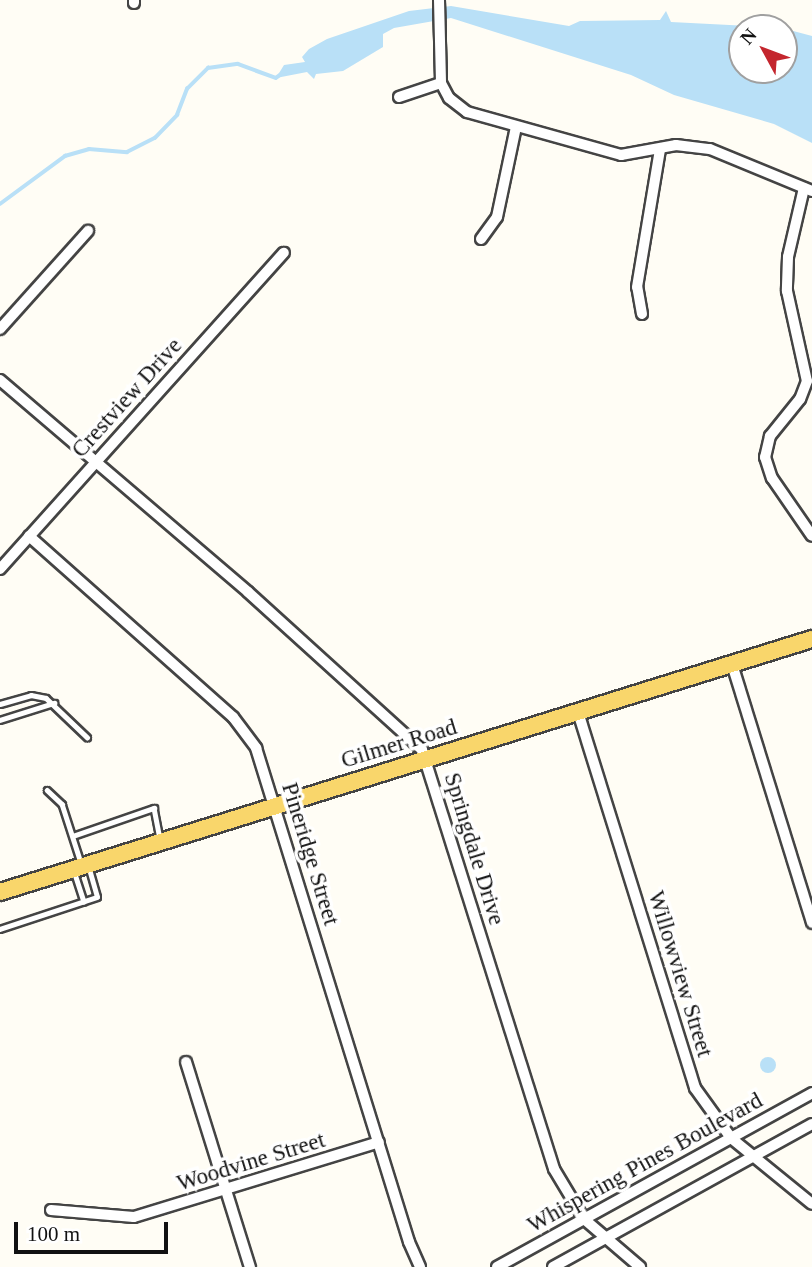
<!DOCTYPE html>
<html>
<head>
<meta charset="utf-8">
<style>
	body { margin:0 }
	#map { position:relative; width:812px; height:1267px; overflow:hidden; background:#fffdf5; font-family:Georgia,serif }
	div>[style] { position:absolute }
	.water>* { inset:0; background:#b9e0f7 }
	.round { border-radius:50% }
	.stream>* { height:3.5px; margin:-1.75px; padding:0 1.75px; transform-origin:1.75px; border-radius:1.75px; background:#b9e0f7 }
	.roads { filter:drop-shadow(2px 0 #444) drop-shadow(-2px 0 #444) drop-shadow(0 2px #444) drop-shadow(0 -2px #444) }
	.lane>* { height:4.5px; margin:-2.25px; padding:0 2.25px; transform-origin:2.25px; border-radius:2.25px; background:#fff }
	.street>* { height:10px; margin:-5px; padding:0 5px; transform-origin:5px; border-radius:5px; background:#fff }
	.primary>* { height:16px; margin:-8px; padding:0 8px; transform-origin:8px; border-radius:8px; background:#f9d66b }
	span { translate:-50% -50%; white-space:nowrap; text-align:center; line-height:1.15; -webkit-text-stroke:7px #fff; paint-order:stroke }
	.street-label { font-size:23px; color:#111 }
	.north { position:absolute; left:728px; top:14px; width:70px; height:70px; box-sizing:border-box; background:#fff; border:2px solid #a0a0a0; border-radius:50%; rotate:311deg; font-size:19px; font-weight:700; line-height:28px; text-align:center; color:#111 }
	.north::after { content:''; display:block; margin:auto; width:24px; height:32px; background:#c4262e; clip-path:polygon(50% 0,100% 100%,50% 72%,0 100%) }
	.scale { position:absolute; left:14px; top:1222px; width:154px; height:32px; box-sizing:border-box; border:4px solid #111; border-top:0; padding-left:9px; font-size:21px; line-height:24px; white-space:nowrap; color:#111; -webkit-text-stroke:5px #fff; paint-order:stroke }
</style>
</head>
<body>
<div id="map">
	<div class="water">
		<i style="clip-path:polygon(451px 6px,569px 26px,580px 21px,660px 20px,666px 11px,671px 22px,749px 26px,758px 21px,760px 28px,742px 28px,742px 70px,784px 70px,782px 28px,812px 36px,812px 143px,774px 124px,674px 95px,631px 75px,451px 18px,394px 28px,383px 34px,383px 47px,343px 71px,316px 74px,314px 79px,307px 72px,276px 78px,284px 65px,305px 62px,302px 57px,309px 49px,327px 39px,409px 11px)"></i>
		<i class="round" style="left:760px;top:1057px;width:16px;height:16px"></i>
	</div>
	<div class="stream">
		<i style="left:0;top:204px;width:81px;rotate:-36.4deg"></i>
		<i style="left:65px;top:156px;width:25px;rotate:-16deg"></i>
		<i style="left:89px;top:149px;width:38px;rotate:5deg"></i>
		<i style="left:127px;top:152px;width:31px;rotate:-27deg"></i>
		<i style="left:155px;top:138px;width:32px;rotate:-46deg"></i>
		<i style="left:177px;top:115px;width:28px;rotate:-69deg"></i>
		<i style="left:187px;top:89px;width:30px;rotate:-45deg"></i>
		<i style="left:208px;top:68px;width:30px;rotate:-8deg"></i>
		<i style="left:238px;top:64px;width:40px;rotate:20.2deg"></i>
		<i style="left:276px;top:78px;width:5px;rotate:-37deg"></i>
	</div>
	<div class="roads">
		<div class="lane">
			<i style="left:0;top:704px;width:32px;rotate:-16deg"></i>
			<i style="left:31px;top:695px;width:15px;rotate:11deg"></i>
			<i style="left:46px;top:698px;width:57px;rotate:43.6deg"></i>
			<i style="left:0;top:720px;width:57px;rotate:-17.5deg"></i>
			<i style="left:47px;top:790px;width:21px;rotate:43deg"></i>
			<i style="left:62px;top:804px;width:62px;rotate:72.1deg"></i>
			<i style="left:73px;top:836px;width:86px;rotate:-19.1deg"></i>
			<i style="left:154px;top:808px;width:32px;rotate:79deg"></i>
			<i style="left:75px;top:874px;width:29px;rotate:72deg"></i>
			<i style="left:0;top:929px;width:102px;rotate:-18.3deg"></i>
			<i style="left:97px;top:897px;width:29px;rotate:-106deg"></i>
		</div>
		<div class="street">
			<i style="left:439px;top:0;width:83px;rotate:88.6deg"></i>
			<i style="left:441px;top:83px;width:17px;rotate:62deg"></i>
			<i style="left:449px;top:98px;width:23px;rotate:38deg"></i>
			<i style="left:467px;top:112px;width:160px;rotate:15.6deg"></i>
			<i style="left:621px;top:155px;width:56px;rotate:-10.3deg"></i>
			<i style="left:676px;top:145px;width:34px;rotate:7deg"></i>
			<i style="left:710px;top:149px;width:110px;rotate:22.4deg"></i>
			<i style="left:134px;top:3px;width:3px;rotate:-90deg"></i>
			<i style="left:399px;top:97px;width:44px;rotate:-18.4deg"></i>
			<i style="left:804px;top:188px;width:71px;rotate:103.1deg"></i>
			<i style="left:788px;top:257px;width:34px;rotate:92deg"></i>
			<i style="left:787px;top:291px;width:92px;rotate:77.5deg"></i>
			<i style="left:807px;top:381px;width:19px;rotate:111deg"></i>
			<i style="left:800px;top:399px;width:48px;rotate:129deg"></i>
			<i style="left:770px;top:436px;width:22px;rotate:103deg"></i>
			<i style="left:765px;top:457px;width:22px;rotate:72deg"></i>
			<i style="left:772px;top:478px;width:70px;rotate:55.4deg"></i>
			<i style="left:481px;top:239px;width:27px;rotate:-54deg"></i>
			<i style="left:497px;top:217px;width:92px;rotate:-78.1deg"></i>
			<i style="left:642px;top:314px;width:27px;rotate:-100deg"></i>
			<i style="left:637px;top:287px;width:140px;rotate:-80.5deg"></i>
			<i style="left:0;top:329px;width:132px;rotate:-48.1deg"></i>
			<i style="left:0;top:380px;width:326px;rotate:40.5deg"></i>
			<i style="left:248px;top:592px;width:235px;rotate:42.2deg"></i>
			<i style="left:422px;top:750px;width:439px;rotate:72.5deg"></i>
			<i style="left:554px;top:1169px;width:58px;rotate:59deg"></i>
			<i style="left:584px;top:1219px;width:74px;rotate:40.6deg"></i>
			<i style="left:29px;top:536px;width:273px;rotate:41.6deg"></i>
			<i style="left:233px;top:717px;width:39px;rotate:53deg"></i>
			<i style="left:256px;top:748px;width:517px;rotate:72.79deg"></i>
			<i style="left:409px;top:1242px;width:27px;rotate:66deg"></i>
			<i style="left:0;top:569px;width:425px;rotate:-48.1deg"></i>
			<i style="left:732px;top:664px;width:271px;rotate:72.8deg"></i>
			<i style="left:578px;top:712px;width:394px;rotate:72.7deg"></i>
			<i style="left:695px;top:1088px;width:62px;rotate:54.2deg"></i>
			<i style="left:731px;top:1138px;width:104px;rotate:39.2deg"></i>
			<i style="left:186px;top:1062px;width:215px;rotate:72.7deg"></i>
			<i style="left:51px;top:1210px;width:83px;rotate:4.8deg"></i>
			<i style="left:134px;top:1217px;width:256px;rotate:-17deg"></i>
			<i style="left:497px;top:1267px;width:360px;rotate:-28.9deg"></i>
			<i style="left:553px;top:1267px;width:296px;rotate:-28.9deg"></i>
		</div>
		<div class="primary">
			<i style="left:0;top:892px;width:851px;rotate:-17.31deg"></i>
		</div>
	</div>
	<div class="street-label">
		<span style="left:127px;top:398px;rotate:-48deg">Crestview Drive</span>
		<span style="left:399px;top:744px;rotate:-17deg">Gilmer Road</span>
		<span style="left:474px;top:849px;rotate:73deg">Springdale Drive</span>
		<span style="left:310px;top:854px;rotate:73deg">Pineridge Street</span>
		<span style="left:680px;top:974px;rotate:73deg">Willowview Street</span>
		<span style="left:251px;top:1162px;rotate:-17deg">Woodvine Street</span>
		<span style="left:645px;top:1163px;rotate:-29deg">Whispering Pines Boulevard</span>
	</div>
	<div class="north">N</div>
	<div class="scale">100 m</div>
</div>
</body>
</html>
